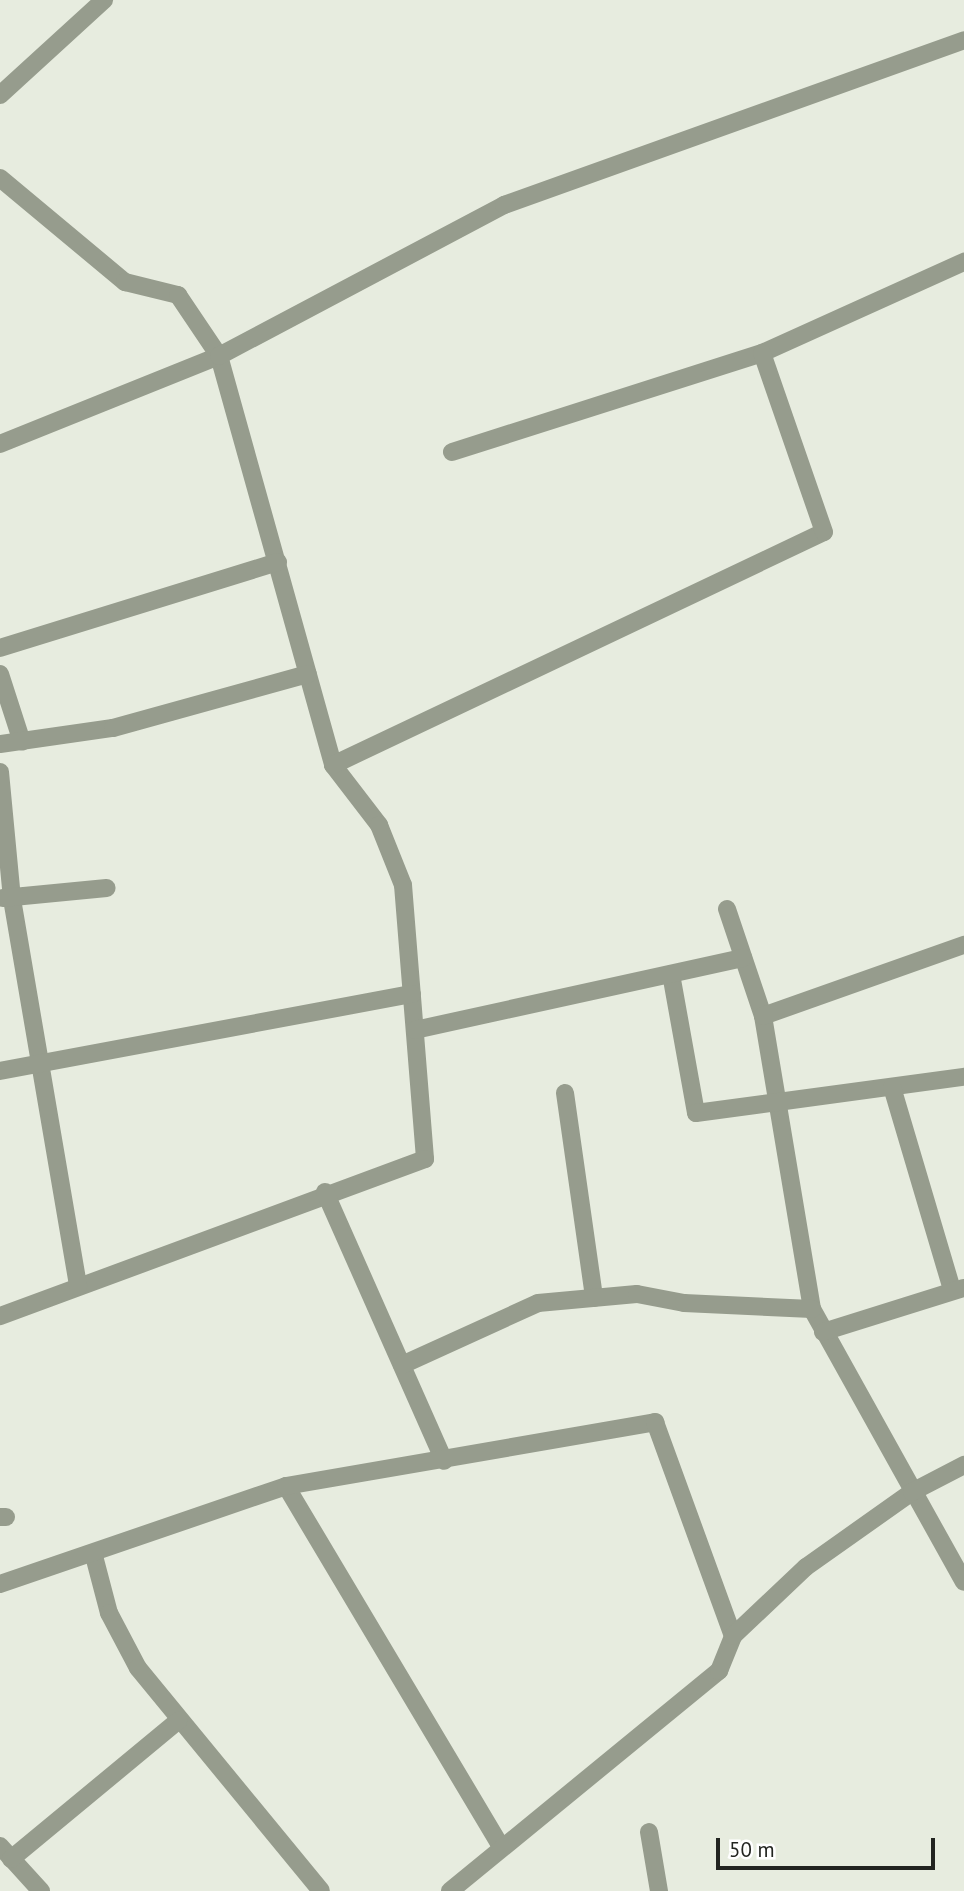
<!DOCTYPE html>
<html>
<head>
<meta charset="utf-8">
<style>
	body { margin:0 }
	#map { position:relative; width:964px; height:1891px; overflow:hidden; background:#e7ecdf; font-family:"PT Sans",sans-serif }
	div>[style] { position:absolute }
	.minor>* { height:18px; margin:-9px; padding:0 9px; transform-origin:9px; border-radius:9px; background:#969c8d }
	span { translate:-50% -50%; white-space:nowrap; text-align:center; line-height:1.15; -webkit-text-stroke:6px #fff; paint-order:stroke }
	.scale { position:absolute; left:716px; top:1838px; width:219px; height:32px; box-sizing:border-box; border:4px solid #222420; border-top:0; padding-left:9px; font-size:21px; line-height:24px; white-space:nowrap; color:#222420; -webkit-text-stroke:5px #fff; paint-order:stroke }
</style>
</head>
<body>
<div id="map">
	<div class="minor">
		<i style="left:0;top:95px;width:141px;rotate:-42.4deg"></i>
		<i style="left:0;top:178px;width:163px;rotate:39.8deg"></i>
		<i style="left:125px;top:282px;width:55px;rotate:13.8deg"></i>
		<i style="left:178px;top:295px;width:73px;rotate:56.1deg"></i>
		<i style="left:219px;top:356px;width:425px;rotate:74.4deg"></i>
		<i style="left:333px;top:765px;width:76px;rotate:52.5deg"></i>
		<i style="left:379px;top:825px;width:65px;rotate:68.2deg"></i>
		<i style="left:403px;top:885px;width:275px;rotate:85.4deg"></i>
		<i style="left:425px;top:1159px;width:453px;rotate:159.7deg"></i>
		<i style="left:0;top:444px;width:236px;rotate:-21.9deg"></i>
		<i style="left:219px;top:356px;width:323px;rotate:-27.9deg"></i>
		<i style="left:504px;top:205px;width:489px;rotate:-19.7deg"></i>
		<i style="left:452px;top:452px;width:325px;rotate:-17.7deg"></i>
		<i style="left:762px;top:353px;width:222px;rotate:-24.3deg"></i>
		<i style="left:0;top:648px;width:291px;rotate:-17.2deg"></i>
		<i style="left:0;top:674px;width:71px;rotate:72.1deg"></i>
		<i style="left:0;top:744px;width:114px;rotate:-8.1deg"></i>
		<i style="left:113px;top:728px;width:202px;rotate:-15.5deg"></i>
		<i style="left:333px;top:765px;width:543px;rotate:-25.39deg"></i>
		<i style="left:824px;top:532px;width:189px;rotate:-109.1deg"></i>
		<i style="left:0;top:772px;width:128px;rotate:84.6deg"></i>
		<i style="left:12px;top:899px;width:393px;rotate:80.3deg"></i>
		<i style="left:3px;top:898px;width:104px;rotate:-5.5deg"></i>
		<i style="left:727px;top:909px;width:113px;rotate:71.4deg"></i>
		<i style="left:763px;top:1016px;width:297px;rotate:80.5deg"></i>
		<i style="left:812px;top:1309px;width:312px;rotate:60.9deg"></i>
		<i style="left:671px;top:974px;width:141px;rotate:79.8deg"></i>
		<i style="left:696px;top:1113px;width:270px;rotate:-7.7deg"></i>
		<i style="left:763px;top:1016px;width:213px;rotate:-19.5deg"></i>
		<i style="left:415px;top:1030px;width:336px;rotate:-12.4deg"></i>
		<i style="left:0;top:1071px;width:419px;rotate:-10.6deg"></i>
		<i style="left:892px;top:1087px;width:212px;rotate:73.5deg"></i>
		<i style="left:565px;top:1093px;width:207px;rotate:81.9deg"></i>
		<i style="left:325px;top:1192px;width:294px;rotate:66.1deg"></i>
		<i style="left:823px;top:1332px;width:147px;rotate:-17.4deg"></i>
		<i style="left:402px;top:1365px;width:149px;rotate:-24.5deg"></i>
		<i style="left:538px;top:1303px;width:99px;rotate:-5.2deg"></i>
		<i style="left:637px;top:1294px;width:48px;rotate:10.8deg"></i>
		<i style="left:684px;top:1303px;width:128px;rotate:2.7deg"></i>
		<i style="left:286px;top:1486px;width:420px;rotate:59.2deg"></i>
		<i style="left:0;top:1517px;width:6px"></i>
		<i style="left:94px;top:1556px;width:59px;rotate:75.3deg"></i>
		<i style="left:109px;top:1613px;width:62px;rotate:62.2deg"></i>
		<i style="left:138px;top:1668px;width:288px;rotate:50.6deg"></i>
		<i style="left:0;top:1584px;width:302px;rotate:-18.9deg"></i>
		<i style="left:286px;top:1486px;width:375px;rotate:-9.8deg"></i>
		<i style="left:655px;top:1422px;width:228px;rotate:70deg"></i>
		<i style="left:649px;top:1832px;width:60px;rotate:80.4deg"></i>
		<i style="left:0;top:1846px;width:61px;rotate:47.7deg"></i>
		<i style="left:11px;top:1859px;width:217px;rotate:-39.6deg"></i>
		<i style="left:450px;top:1891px;width:348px;rotate:-39.3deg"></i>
		<i style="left:719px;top:1671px;width:38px;rotate:-68deg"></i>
		<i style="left:733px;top:1636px;width:100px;rotate:-43.4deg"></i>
		<i style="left:806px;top:1567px;width:130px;rotate:-35.3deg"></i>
		<i style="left:912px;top:1492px;width:59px;rotate:-27.4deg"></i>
	</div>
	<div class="scale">50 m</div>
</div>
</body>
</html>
